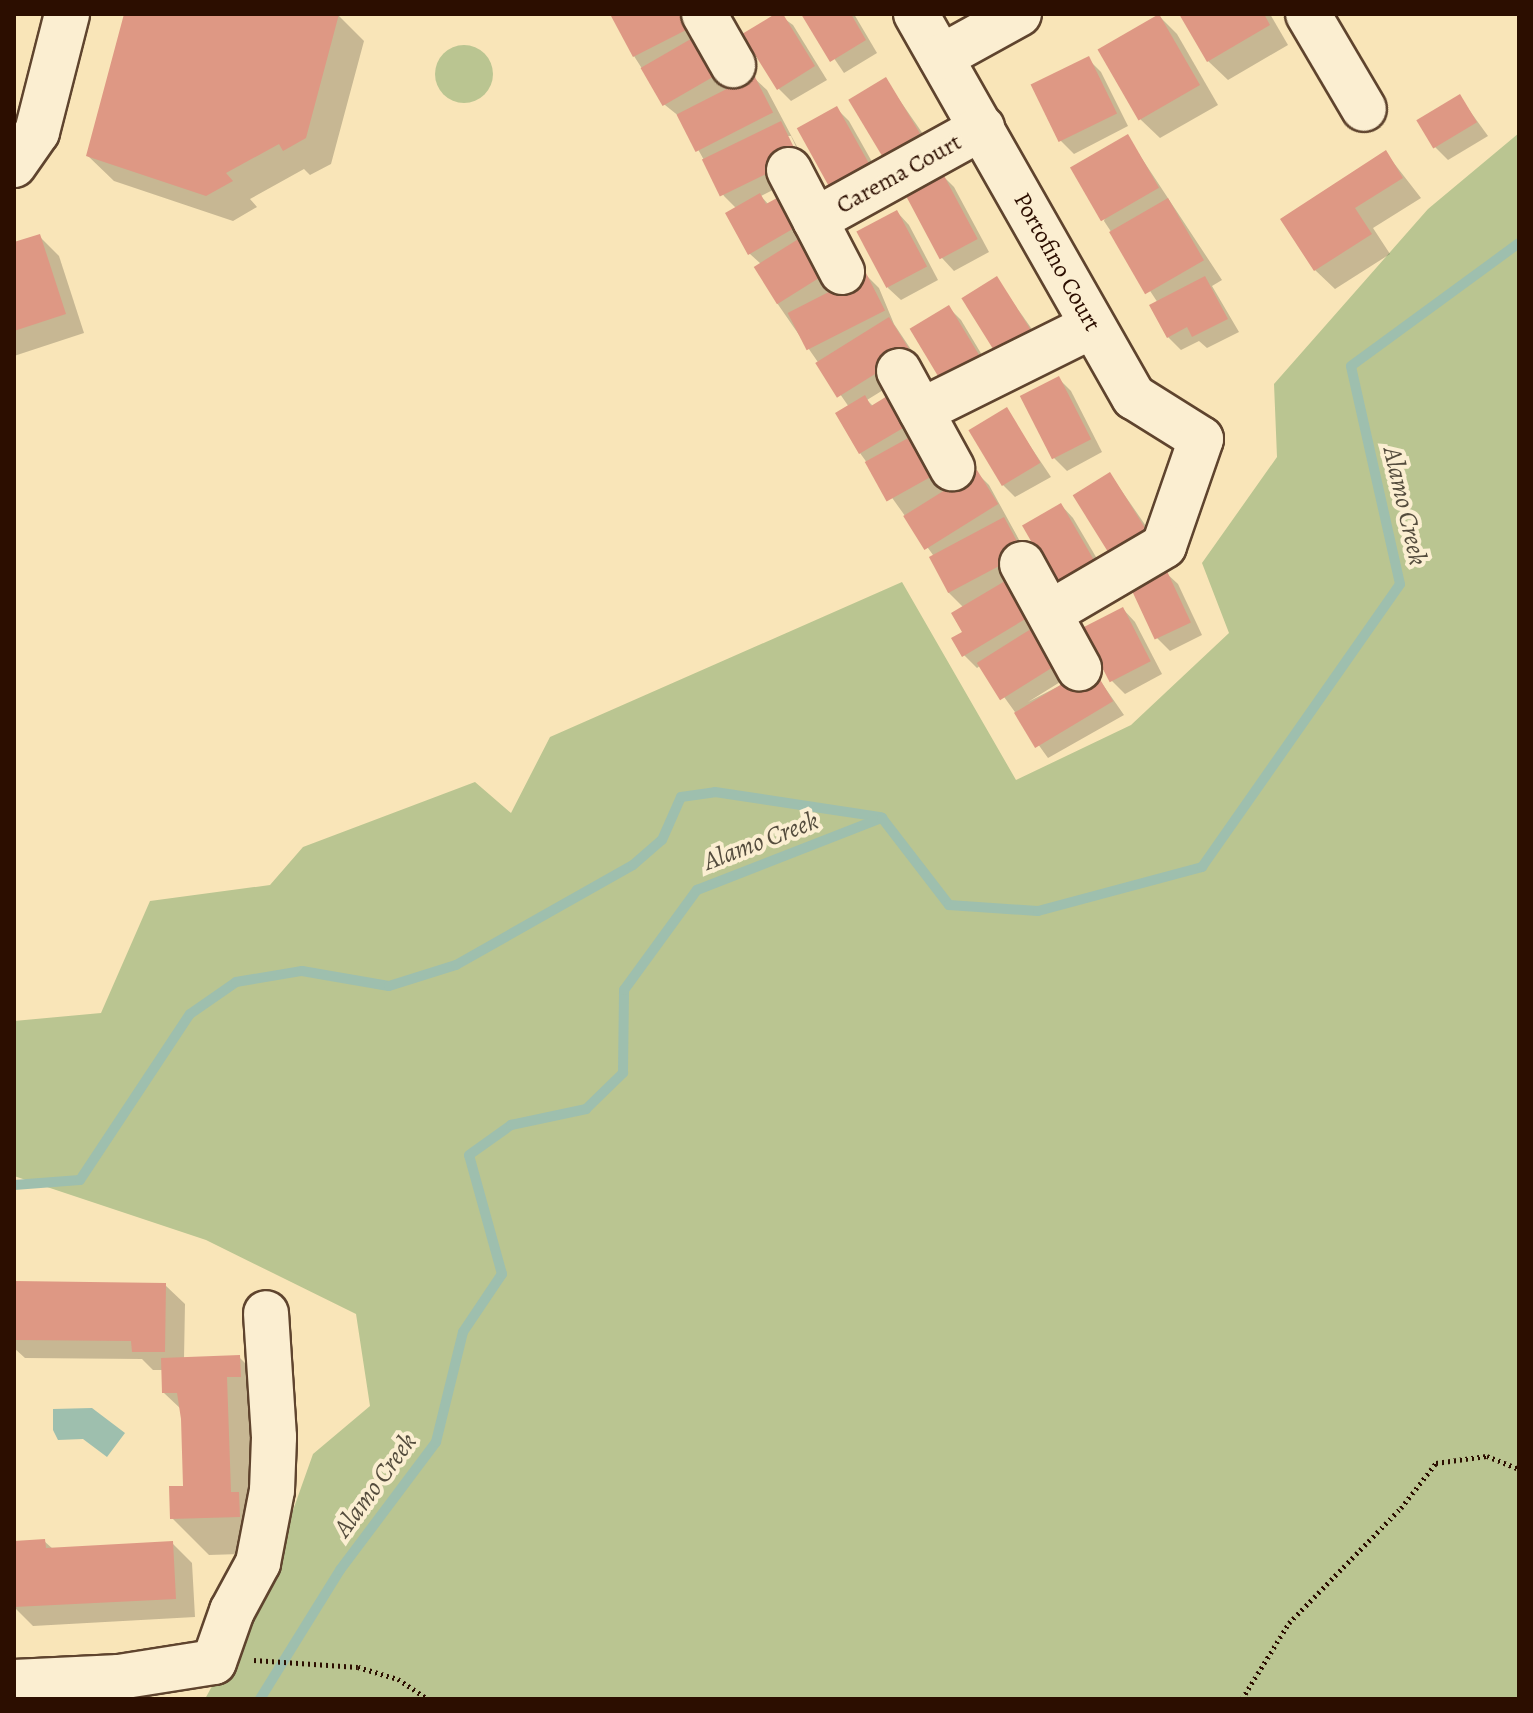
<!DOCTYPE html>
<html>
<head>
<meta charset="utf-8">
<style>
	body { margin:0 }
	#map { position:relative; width:1533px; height:1713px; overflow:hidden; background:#f9e5b8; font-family:Alegreya,serif }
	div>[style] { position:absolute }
	.green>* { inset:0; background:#bac591 }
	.round { border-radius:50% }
	.water>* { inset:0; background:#9ebfae }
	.shadow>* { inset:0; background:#0003 }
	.stream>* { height:10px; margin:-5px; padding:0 5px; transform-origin:5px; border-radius:5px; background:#9ebfae }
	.building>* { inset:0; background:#de9884; transform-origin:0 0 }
	.path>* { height:5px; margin-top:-2.5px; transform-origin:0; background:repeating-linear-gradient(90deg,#2c0e00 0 2px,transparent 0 6px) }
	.roads { filter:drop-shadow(2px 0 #5f442e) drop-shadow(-2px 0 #5f442e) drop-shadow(0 2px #5f442e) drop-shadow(0 -2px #5f442e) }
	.minor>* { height:44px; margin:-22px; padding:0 22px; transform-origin:22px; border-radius:22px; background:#fbeed1 }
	span { translate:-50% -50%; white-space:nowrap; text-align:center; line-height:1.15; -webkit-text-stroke:8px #fbeed1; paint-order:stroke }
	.street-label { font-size:24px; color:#2c0e00 }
	.water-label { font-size:26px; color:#544c3d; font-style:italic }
	.frame { position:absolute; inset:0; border:16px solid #2c0e00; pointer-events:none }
</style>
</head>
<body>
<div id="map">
	<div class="green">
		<i class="round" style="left:435px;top:45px;width:58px;height:58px"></i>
		<i style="clip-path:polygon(1519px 133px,1519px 1699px,205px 1699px,265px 1589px,313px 1454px,370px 1406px,356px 1314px,206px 1240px,14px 1176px,14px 1021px,101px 1013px,150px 901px,270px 885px,303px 847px,475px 782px,511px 813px,550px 737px,902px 582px,1016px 780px,1131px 725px,1229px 633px,1202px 563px,1277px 457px,1274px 384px,1428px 209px)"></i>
	</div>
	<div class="water">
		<i style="clip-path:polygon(92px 1408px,125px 1433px,107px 1457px,83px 1439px,58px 1440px,53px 1430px,53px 1409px)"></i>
	</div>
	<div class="shadow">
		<i style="clip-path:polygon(127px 14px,338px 15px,364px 41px,331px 164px,310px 175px,304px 169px,250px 199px,257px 207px,233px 221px,114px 181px,88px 156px)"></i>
		<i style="clip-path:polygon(evenodd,619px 14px,688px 14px,731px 90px,754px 78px,767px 90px,810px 171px,761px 196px,769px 205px,785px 195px,844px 287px,866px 275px,879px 288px,894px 324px,922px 366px,867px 400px,873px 406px,896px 393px,954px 486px,977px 473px,989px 485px,1034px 567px,1004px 582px,1017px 596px,1039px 632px,1034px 635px,1065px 679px,1028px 702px,1092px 669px,1124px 715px,1048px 758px,981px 665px,977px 668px,964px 655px,964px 608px,948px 592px,933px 555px,860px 453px,849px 407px,777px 303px,761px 264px,750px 254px,737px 209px,724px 196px,680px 117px,665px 105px,634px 56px,614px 17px,619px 14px,786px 136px,791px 136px,805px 166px,786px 136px)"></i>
		<i style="clip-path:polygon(778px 14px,793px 25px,827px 80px,791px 101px,778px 88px)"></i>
		<i style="clip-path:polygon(804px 14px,854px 14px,877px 53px,844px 73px)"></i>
		<i style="clip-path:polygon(1181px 14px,1270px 14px,1288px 45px,1228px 80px,1208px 61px)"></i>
		<i style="clip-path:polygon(1158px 15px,1177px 34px,1218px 105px,1160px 138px,1140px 119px)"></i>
		<i style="clip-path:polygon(1088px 59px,1101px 72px,1128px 126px,1074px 154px,1061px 141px,1034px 86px)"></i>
		<i style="clip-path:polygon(885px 79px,932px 147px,897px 168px,884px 156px)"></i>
		<i style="clip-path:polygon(1459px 96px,1488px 136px,1448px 160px,1435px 147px)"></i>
		<i style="clip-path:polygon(836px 108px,849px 121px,884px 183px,800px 129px)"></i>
		<i style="clip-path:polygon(1127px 136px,1222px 280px,1212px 286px,1239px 332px,1207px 348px,1199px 341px,1181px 350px,1168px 337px,1158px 303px,1104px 221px)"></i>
		<i style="clip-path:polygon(1386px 153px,1421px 198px,1373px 228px,1390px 254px,1335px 289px,1315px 270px)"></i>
		<i style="clip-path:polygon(941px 174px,954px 187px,989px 252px,954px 271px,942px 258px)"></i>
		<i style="clip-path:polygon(897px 212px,909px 225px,938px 280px,901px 300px,888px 288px)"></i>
		<i style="clip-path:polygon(39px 236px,59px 256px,84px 333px,14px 356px,14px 244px)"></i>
		<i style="clip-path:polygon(996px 278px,1043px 345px,1010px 366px)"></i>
		<i style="clip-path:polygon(949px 308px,961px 320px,997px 380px,913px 329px)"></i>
		<i style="clip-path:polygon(1058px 378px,1071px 391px,1102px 452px,1067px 471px,1054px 458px)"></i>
		<i style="clip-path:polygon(1006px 410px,1051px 477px,1015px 497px,1003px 485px)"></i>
		<i style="clip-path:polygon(1110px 474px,1157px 542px,1122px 564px,1110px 552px)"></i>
		<i style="clip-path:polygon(1061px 505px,1073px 518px,1109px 579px,1061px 587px)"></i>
		<i style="clip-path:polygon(1165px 572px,1178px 584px,1202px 635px,1170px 651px,1157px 638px)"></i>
		<i style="clip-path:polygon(1123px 609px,1135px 622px,1162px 674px,1125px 694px,1112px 681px)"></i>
		<i style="clip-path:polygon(14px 1283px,165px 1285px,185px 1304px,184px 1359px,239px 1357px,276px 1394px,276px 1553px,209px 1555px,172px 1518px,185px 1488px,182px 1410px,164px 1393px,164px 1370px,153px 1370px,142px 1359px,25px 1358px,14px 1348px)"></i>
		<i style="clip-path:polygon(14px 1537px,14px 1543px,44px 1541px,53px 1549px,173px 1544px,192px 1563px,195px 1617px,33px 1626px,14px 1607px)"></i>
	</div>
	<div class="stream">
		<i style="left:14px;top:1185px;width:66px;rotate:-4.3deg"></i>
		<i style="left:80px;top:1180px;width:199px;rotate:-56.5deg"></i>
		<i style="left:190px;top:1014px;width:56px;rotate:-34.8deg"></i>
		<i style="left:236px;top:982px;width:67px;rotate:-9.5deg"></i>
		<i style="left:302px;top:971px;width:88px;rotate:9.8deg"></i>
		<i style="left:389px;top:986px;width:70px;rotate:-17.4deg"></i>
		<i style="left:456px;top:965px;width:203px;rotate:-29.5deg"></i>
		<i style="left:633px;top:865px;width:38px;rotate:-41deg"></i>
		<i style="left:662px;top:840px;width:47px;rotate:-66.2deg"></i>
		<i style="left:681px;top:797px;width:34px;rotate:-8deg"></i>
		<i style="left:715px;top:792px;width:168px;rotate:8.6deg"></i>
		<i style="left:260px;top:1699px;width:152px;rotate:-58.2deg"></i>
		<i style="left:340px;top:1570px;width:160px;rotate:-53.1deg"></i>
		<i style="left:436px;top:1442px;width:113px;rotate:-76.2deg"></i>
		<i style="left:463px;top:1332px;width:70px;rotate:-56.1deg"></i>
		<i style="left:502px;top:1274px;width:123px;rotate:-105.5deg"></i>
		<i style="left:469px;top:1155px;width:52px;rotate:-35.5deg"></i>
		<i style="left:511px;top:1125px;width:77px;rotate:-12deg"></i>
		<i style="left:586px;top:1109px;width:52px;rotate:-44.2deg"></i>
		<i style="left:623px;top:1073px;width:83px;rotate:-89.3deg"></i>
		<i style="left:624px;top:990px;width:124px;rotate:-53.9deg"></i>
		<i style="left:697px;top:890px;width:199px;rotate:-21.3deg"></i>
		<i style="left:882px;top:818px;width:110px;rotate:52.4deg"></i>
		<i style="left:949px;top:905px;width:89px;rotate:3.9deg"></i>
		<i style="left:1038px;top:911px;width:170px;rotate:-15deg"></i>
		<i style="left:1202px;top:867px;width:345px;rotate:-55deg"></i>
		<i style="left:1400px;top:584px;width:223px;rotate:-102.7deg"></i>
		<i style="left:1351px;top:366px;width:208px;rotate:-36.2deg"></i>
	</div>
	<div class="building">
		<i style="clip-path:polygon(124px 14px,339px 14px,306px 138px,283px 151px,279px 144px,226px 173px,233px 181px,206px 196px,86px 156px)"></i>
		<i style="clip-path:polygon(683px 14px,690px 28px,633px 57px,611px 16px)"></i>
		<i style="clip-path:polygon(775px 14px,783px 14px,815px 66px,777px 90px,742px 34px)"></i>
		<i style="clip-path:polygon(801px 14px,851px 14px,866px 40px,830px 62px)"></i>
		<i style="left:1159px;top:14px;width:82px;height:71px;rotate:60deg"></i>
		<i style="clip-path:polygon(1179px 14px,1264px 14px,1270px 25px,1207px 62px)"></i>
		<i style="left:696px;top:36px;width:44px;height:64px;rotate:60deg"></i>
		<i style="left:1089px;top:56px;width:64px;height:65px;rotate:64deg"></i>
		<i style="left:754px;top:75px;width:42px;height:87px;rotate:63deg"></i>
		<i style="left:886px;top:77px;width:66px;height:44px;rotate:59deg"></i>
		<i style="left:1460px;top:94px;width:33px;height:51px;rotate:59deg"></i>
		<i style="left:837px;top:106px;width:73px;height:46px;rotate:61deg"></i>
		<i style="left:781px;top:121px;width:41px;height:88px;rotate:64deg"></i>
		<i style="left:1128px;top:134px;width:62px;height:67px;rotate:60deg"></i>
		<i style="clip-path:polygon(1386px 150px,1403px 178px,1355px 208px,1372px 234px,1314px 271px,1280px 219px)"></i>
		<i style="left:942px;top:172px;width:76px;height:43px;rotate:62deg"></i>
		<i style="clip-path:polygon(760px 193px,766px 204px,786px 193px,803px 223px,748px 255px,725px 213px)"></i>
		<i style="left:1168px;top:198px;width:72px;height:68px;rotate:60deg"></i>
		<i style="left:897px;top:210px;width:64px;height:46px;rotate:62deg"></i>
		<i style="left:808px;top:233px;width:44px;height:64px;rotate:58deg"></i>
		<i style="clip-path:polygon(40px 234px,66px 314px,14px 331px,14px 242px)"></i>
		<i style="left:866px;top:273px;width:42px;height:88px;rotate:63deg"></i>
		<i style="left:997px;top:276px;width:66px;height:42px;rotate:58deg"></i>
		<i style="clip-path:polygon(1205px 276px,1228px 319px,1192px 337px,1187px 327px,1167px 338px,1149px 305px)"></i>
		<i style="left:949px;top:305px;width:72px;height:46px;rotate:59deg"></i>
		<i style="left:889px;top:317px;width:41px;height:87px;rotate:58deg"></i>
		<i style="left:1059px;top:376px;width:71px;height:44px;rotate:63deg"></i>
		<i style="clip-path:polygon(897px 390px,915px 421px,859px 454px,835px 413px,865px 395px,871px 406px)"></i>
		<i style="left:1007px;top:407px;width:65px;height:45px;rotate:59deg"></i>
		<i style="left:919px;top:432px;width:45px;height:62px;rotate:61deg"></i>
		<i style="left:977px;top:470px;width:40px;height:87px;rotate:58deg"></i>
		<i style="left:1110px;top:472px;width:67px;height:44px;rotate:58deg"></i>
		<i style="left:1061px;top:503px;width:73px;height:45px;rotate:60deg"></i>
		<i style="left:1004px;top:517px;width:41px;height:85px;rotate:62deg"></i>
		<i style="left:1166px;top:569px;width:59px;height:40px;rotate:65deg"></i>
		<i style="clip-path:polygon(1005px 581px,1027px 618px,962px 657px,951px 638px,962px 632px,951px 613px)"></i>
		<i style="left:1123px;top:607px;width:61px;height:46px;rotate:63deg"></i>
		<i style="left:1031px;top:629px;width:44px;height:64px;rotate:58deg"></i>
		<i style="left:1092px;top:666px;width:41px;height:91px;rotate:59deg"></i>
		<i style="clip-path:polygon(14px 1281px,166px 1283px,165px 1352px,132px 1352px,131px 1341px,14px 1340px)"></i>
		<i style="clip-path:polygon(240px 1355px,241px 1377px,227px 1377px,231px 1492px,239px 1492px,240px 1517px,170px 1519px,169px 1486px,183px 1486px,181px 1419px,177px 1393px,162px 1393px,161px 1358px)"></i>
		<i style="clip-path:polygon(45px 1539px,46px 1548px,173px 1541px,176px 1599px,14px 1607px,14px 1541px)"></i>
	</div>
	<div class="path">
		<i style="left:254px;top:1660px;width:104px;rotate:3.9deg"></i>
		<i style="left:358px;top:1667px;width:42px;rotate:16.7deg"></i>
		<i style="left:398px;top:1679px;width:36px;rotate:34deg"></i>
		<i style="left:1242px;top:1699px;width:89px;rotate:-58.3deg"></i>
		<i style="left:1289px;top:1623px;width:161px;rotate:-45.8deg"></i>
		<i style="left:1401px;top:1508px;width:57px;rotate:-52.1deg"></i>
		<i style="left:1436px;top:1463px;width:51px;rotate:-7.8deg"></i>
		<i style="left:1487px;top:1456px;width:35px;rotate:22deg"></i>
	</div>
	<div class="roads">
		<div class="minor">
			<i style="left:704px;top:14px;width:59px;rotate:60.4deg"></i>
			<i style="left:916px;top:14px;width:441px;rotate:60.4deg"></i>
			<i style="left:1134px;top:397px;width:79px;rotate:32.1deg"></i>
			<i style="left:1201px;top:439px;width:113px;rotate:109.1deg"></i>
			<i style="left:1164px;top:546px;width:132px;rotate:149.6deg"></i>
			<i style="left:1308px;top:14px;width:110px;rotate:59.5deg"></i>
			<i style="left:941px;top:57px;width:89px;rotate:-28.9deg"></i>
			<i style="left:14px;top:165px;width:40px;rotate:-55.1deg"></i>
			<i style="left:37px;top:132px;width:122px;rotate:-75.7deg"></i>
			<i style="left:789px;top:170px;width:115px;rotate:62.5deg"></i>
			<i style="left:815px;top:220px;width:191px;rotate:-28.9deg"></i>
			<i style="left:899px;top:371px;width:111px;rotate:61.3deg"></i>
			<i style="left:921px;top:411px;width:191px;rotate:-26.4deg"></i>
			<i style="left:1022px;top:564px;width:119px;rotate:61.3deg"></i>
			<i style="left:14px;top:1682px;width:105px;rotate:-2.7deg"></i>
			<i style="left:119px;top:1677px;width:96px;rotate:-9deg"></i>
			<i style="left:214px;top:1662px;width:54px;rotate:-70.6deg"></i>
			<i style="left:232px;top:1611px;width:55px;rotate:-61.6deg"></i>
			<i style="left:258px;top:1563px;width:74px;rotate:-79.1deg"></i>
			<i style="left:272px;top:1490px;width:53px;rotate:-87.8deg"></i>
			<i style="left:274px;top:1437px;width:124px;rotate:-93.7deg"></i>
		</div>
	</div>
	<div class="street-label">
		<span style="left:899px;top:174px;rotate:-29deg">Carema Court</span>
		<span style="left:1057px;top:262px;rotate:61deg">Portofino Court</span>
	</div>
	<div class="water-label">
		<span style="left:1405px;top:506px;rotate:77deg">Alamo Creek</span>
		<span style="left:761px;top:841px;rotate:-21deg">Alamo Creek</span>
		<span style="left:375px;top:1485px;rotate:-54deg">Alamo Creek</span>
	</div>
	<div class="frame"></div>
</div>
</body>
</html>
